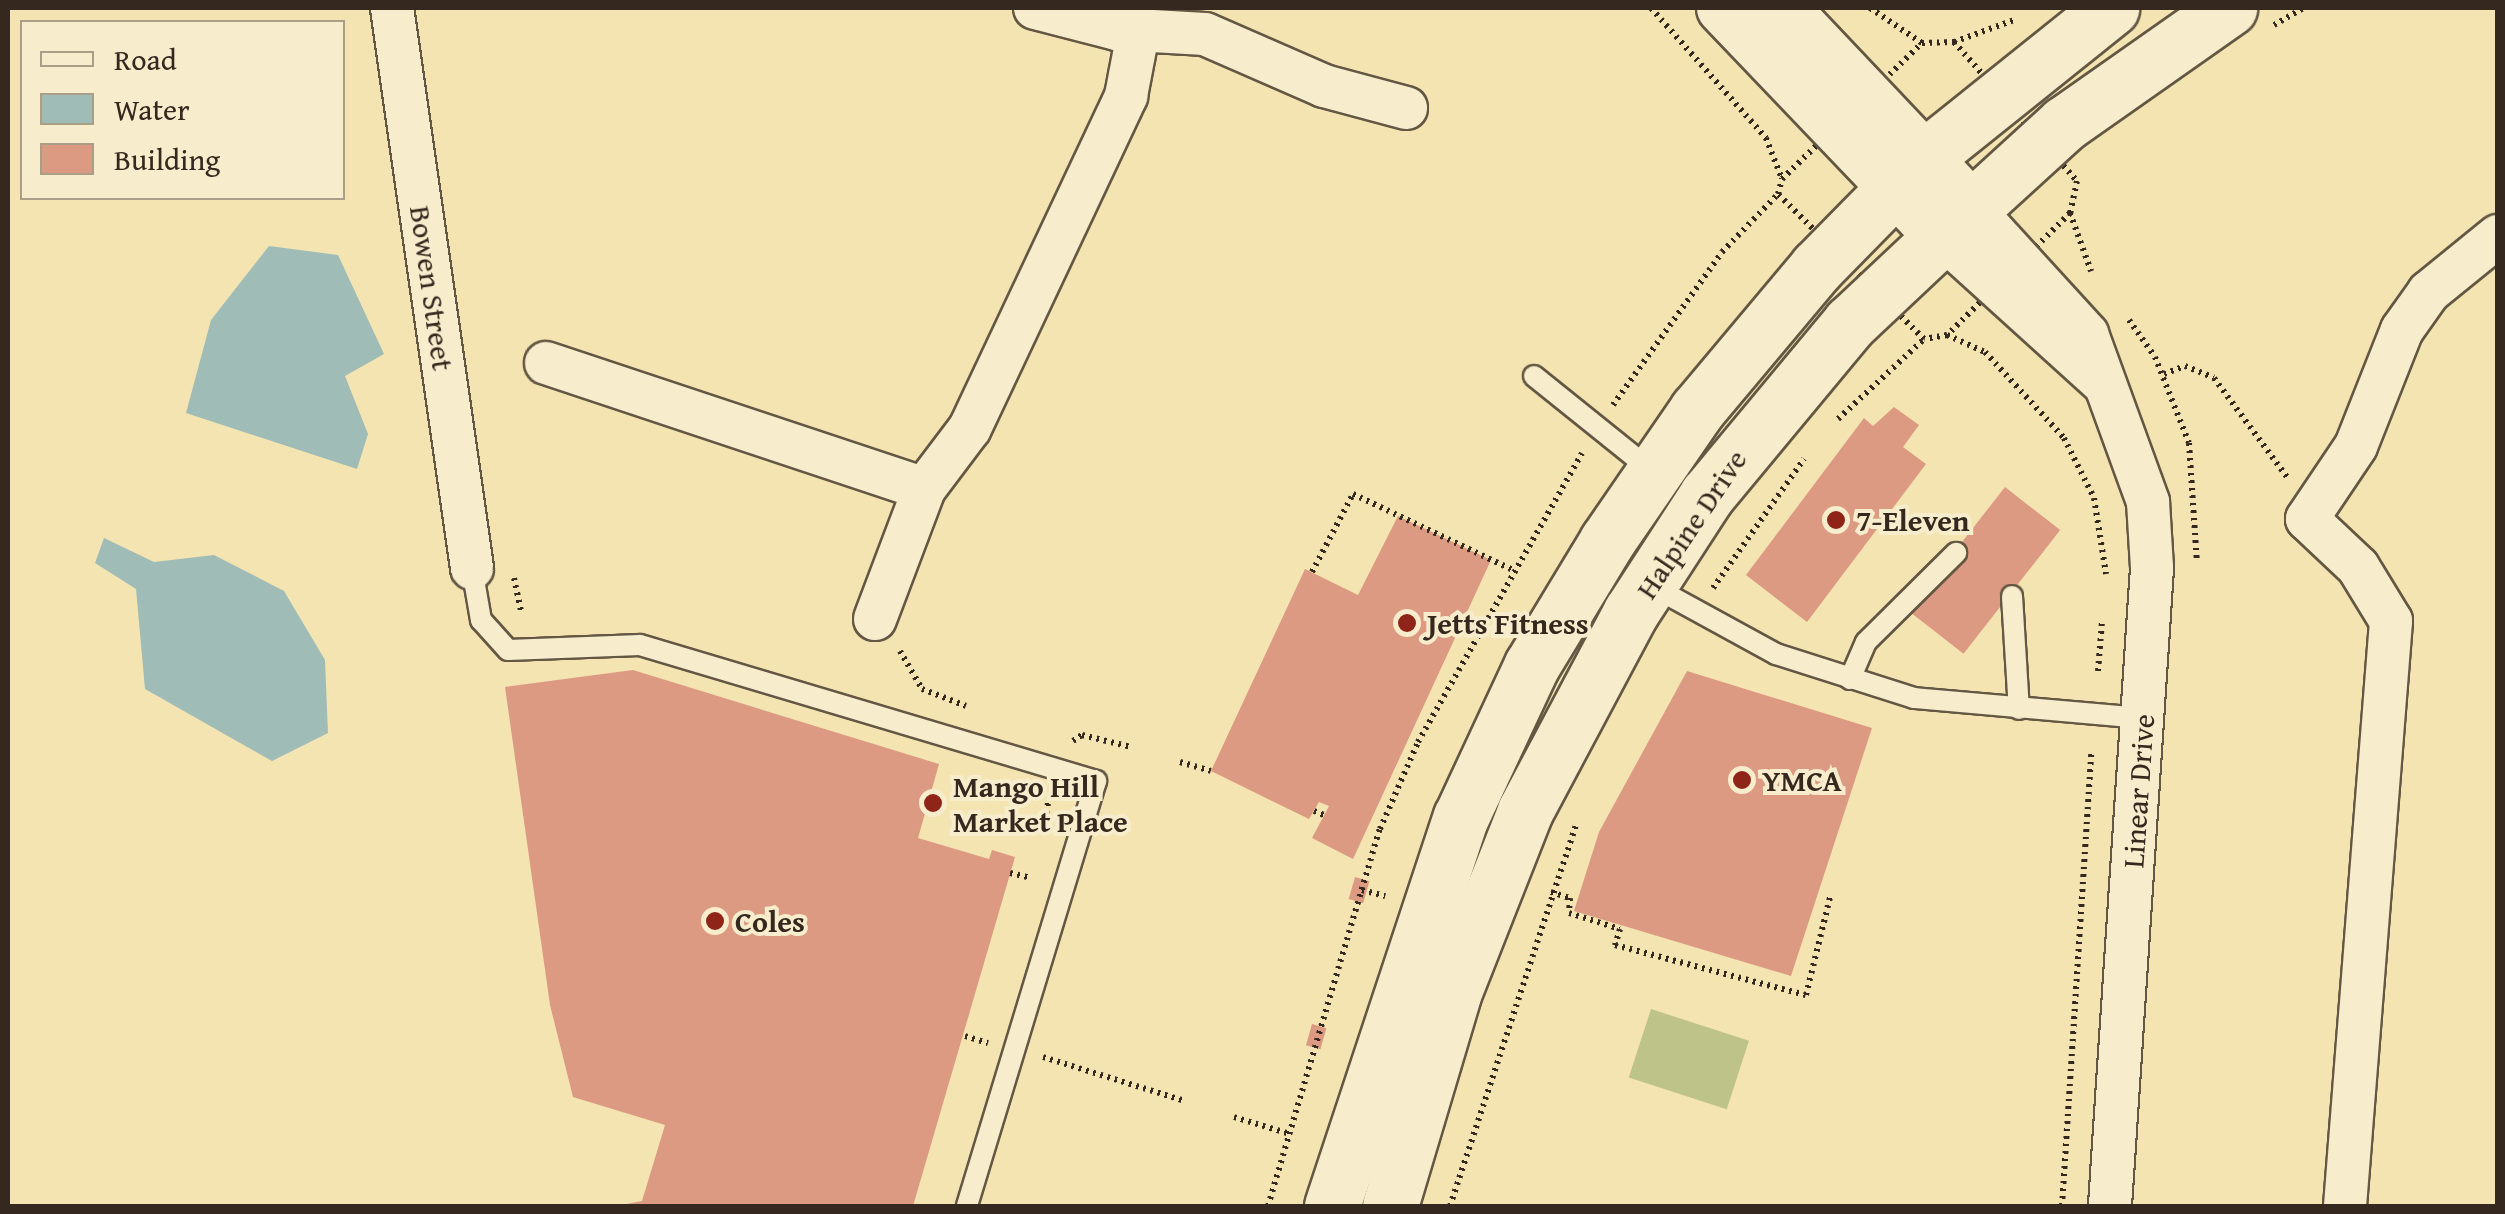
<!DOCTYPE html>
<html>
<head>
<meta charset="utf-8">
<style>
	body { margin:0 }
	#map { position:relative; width:2505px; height:1214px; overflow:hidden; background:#f3e4b1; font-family:"Gentium Book Plus",serif }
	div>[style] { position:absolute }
	.green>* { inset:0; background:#bec389; transform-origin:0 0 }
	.water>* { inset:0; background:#a0bcb7 }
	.building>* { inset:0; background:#dd9a82; transform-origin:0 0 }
	.path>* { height:6px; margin-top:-3px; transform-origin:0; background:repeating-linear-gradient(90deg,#35281e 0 2.5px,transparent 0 7.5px) }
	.roads { filter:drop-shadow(2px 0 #645743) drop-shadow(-2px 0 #645743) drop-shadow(0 2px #645743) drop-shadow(0 -2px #645743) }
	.service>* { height:20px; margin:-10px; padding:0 10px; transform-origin:10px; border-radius:10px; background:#f7edcc }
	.minor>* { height:42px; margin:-21px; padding:0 21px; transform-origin:21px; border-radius:21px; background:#f7edcc }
	.tertiary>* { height:52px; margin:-26px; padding:0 26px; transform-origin:26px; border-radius:26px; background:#f7edcc }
	.secondary>* { height:55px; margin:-27.5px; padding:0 27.5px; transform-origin:27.5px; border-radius:27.5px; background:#f7edcc }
	.dots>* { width:28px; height:28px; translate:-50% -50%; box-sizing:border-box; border:5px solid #f7edcc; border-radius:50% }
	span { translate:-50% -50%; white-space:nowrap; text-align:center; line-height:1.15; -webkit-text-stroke:8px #f7edcc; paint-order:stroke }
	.street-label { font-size:30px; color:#35281e }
	.poi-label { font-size:30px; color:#35281e; font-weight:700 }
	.left { translate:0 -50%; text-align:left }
	.frame { position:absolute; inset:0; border:10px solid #35281e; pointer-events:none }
	.legend { position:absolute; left:20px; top:20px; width:325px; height:180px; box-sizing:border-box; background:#f7edcc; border:2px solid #a99e86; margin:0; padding:12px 18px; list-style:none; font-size:30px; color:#35281e }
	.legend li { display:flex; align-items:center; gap:20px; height:50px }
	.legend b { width:50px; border:2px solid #a99e86 }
</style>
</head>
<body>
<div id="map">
	<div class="green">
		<i style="left:1651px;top:1009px;width:103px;height:72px;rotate:18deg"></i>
	</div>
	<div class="water">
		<i style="clip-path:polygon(269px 246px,338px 255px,384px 354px,345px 376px,368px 434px,357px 469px,186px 413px,211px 320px)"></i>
		<i style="clip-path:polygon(104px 538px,154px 562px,214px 555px,284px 591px,325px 660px,328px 733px,272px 761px,145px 689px,136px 589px,95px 563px)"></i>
	</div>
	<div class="building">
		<i style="clip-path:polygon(1894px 407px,1919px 425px,1903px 447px,1926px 464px,1807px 622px,1746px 575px,1864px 418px,1873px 426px)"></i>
		<i style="left:2005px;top:487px;width:70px;height:157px;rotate:38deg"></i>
		<i style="clip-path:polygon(1398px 516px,1491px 560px,1353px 859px,1312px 838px,1329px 806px,1319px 802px,1309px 819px,1211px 771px,1305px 569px,1358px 595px)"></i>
		<i style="clip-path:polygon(633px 670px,939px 764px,918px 838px,989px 859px,992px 850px,1015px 857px,913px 1206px,616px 1206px,642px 1201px,665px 1125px,573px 1097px,550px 1005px,505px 687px)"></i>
		<i style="clip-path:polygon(1687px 671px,1872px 728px,1791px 976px,1574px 911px,1599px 832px)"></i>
		<i style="left:1355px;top:877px;width:15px;height:23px;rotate:16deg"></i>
		<i style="left:1312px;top:1024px;width:15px;height:22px;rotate:16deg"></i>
	</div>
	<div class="path">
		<i style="left:1651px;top:8px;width:174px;rotate:48.5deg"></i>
		<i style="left:1766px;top:138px;width:44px;rotate:68.7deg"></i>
		<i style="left:1870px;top:8px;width:63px;rotate:33.9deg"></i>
		<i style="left:2274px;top:25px;width:34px;rotate:-30deg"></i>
		<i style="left:1954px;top:42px;width:186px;rotate:48.5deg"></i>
		<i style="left:2077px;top:181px;width:33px;rotate:102deg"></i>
		<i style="left:2070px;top:213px;width:173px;rotate:135.2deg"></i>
		<i style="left:1947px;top:335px;width:23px;rotate:170deg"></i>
		<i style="left:1924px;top:339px;width:206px;rotate:-135.2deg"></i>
		<i style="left:1778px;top:194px;width:16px;rotate:-75deg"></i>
		<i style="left:1782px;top:179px;width:195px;rotate:-44.2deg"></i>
		<i style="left:1922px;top:43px;width:32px;rotate:-2deg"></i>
		<i style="left:1954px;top:42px;width:64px;rotate:-20.1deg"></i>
		<i style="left:2070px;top:213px;width:62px;rotate:70.1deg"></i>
		<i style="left:2129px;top:320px;width:45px;rotate:54.9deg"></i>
		<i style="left:2155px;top:357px;width:92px;rotate:68.4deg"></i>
		<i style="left:2189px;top:443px;width:119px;rotate:86.2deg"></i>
		<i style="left:1947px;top:335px;width:42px;rotate:24.1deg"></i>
		<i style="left:1985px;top:352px;width:117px;rotate:47.4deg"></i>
		<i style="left:2064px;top:438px;width:67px;rotate:63.4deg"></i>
		<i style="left:2094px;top:498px;width:77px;rotate:81deg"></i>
		<i style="left:2164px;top:374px;width:22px;rotate:-21deg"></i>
		<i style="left:2185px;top:366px;width:31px;rotate:22deg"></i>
		<i style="left:2214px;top:378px;width:123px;rotate:53.6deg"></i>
		<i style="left:1613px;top:405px;width:188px;rotate:-54.5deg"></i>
		<i style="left:1722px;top:252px;width:81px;rotate:-46deg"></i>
		<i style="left:1838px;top:419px;width:117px;rotate:-42.9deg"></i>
		<i style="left:1312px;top:572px;width:88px;rotate:-62.3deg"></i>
		<i style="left:1353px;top:494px;width:177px;rotate:25.4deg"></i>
		<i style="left:514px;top:578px;width:34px;rotate:78deg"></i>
		<i style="left:1713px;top:588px;width:158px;rotate:-54.8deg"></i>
		<i style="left:900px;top:651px;width:44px;rotate:59.9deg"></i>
		<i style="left:922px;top:689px;width:47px;rotate:21.1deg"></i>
		<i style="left:2098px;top:671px;width:50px;rotate:-85.4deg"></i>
		<i style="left:1073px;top:741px;width:11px;rotate:-34deg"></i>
		<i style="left:1082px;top:735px;width:50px;rotate:13.8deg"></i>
		<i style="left:1180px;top:762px;width:32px;rotate:16deg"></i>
		<i style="left:1314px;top:811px;width:11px;rotate:22deg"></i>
		<i style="left:1044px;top:828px;width:30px;rotate:-81deg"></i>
		<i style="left:1010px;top:873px;width:18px;rotate:13deg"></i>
		<i style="left:1362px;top:890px;width:24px;rotate:15deg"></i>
		<i style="left:1551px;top:892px;width:20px;rotate:18deg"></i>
		<i style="left:1570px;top:898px;width:15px;rotate:94deg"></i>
		<i style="left:1569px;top:913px;width:53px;rotate:17.4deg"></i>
		<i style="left:1620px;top:929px;width:17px;rotate:107deg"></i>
		<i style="left:1615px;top:945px;width:197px;rotate:14.7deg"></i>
		<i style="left:1806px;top:995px;width:101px;rotate:-76.2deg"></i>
		<i style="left:965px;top:1036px;width:24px;rotate:17deg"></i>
		<i style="left:1043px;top:1057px;width:149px;rotate:17.2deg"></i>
		<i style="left:1234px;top:1117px;width:59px;rotate:16.9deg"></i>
		<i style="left:1268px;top:1206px;width:393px;rotate:-73.5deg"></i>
		<i style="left:1380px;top:829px;width:95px;rotate:-66.4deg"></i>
		<i style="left:1418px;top:742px;width:332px;rotate:-60.4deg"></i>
		<i style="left:1450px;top:1206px;width:400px;rotate:-71.7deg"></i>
		<i style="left:2062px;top:1206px;width:453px;rotate:-86.3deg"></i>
	</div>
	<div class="roads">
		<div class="service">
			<i style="left:1534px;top:376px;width:150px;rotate:38.8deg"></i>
			<i style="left:472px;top:568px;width:53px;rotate:80.2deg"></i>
			<i style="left:481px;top:620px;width:40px;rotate:48deg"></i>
			<i style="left:508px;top:650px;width:132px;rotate:-2.2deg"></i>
			<i style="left:640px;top:645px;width:476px;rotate:16.6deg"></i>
			<i style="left:1096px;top:781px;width:444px;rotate:106.9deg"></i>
			<i style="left:1650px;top:585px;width:144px;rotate:28.7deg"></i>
			<i style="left:1776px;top:654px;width:145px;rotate:17.7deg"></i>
			<i style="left:1914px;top:698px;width:230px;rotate:5deg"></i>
			<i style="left:2012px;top:596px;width:113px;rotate:86.5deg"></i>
			<i style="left:1850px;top:679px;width:40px;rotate:-66.6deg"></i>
			<i style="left:1866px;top:642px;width:127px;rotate:-44.7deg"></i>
		</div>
		<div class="minor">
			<i style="left:392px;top:8px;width:566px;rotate:81.87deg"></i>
			<i style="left:1035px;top:8px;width:85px;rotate:14.4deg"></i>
			<i style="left:1117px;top:29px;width:88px;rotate:3.3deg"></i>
			<i style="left:1205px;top:34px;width:130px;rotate:23.6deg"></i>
			<i style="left:1324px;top:86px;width:85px;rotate:15deg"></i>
			<i style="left:1972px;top:208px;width:171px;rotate:47.6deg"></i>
			<i style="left:2087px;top:334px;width:179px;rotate:70deg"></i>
			<i style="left:2148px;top:502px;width:66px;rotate:86.5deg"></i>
			<i style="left:2152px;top:568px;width:639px;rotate:93.77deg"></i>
			<i style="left:1942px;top:237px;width:219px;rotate:42.2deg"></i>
			<i style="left:546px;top:363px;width:398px;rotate:18.4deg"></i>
			<i style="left:875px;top:619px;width:139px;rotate:-69.3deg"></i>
			<i style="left:924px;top:489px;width:76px;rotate:-53deg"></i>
			<i style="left:970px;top:428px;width:367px;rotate:-64.8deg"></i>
			<i style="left:1126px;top:96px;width:69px;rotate:-79.2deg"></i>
			<i style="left:2345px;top:1206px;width:587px;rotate:-85.5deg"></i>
			<i style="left:2391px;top:621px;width:63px;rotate:-121.4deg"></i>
			<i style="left:2358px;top:567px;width:70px;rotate:-136.7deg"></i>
			<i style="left:2307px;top:519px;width:88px;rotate:-56.1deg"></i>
			<i style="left:2356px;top:446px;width:125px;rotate:-68.4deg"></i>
			<i style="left:2402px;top:330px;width:47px;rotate:-54.6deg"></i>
			<i style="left:2429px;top:292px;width:89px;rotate:-39.1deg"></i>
		</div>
		<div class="tertiary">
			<i style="left:1723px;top:8px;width:317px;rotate:46.3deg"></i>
			<i style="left:1783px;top:8px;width:275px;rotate:46.6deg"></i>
		</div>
		<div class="secondary">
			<i style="left:1332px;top:1206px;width:410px;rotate:-71.7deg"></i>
			<i style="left:1461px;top:817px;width:168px;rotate:-65deg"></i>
			<i style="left:1532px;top:665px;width:145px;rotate:-58.8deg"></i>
			<i style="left:1607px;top:541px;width:159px;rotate:-55.5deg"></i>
			<i style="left:1697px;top:410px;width:187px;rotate:-50deg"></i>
			<i style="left:1817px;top:267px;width:153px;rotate:-45.5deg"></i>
			<i style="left:1924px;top:158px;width:240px;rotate:-38.7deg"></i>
			<i style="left:1390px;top:1206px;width:221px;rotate:-73.4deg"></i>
			<i style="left:1453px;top:994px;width:197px;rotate:-68.5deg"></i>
			<i style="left:1525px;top:811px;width:225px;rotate:-62deg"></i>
			<i style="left:1631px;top:612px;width:140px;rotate:-57deg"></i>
			<i style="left:1707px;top:495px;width:224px;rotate:-50.3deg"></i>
			<i style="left:1850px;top:323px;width:168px;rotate:-43.3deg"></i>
			<i style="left:1972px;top:208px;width:125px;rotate:-42.4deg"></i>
			<i style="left:2064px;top:124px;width:202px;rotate:-35.1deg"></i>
		</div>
	</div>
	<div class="dots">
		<i style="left:1836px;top:520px;background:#8f2418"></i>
		<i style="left:1407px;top:623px;background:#8f2418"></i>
		<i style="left:1742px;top:780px;background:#8f2418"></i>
		<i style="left:933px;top:803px;background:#8f2418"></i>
		<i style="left:715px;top:921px;background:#8f2418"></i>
	</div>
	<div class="street-label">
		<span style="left:432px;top:288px;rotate:82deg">Bowen Street</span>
		<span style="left:1691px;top:524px;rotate:-56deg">Halpine Drive</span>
		<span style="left:2138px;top:791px;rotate:-86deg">Linear Drive</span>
	</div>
	<div class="poi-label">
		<span class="left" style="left:1856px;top:520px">7-Eleven</span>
		<span class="left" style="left:1427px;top:623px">Jetts Fitness</span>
		<span class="left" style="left:1762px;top:780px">YMCA</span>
		<span class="left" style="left:953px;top:803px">Mango Hill<br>Market Place</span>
		<span class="left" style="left:735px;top:921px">Coles</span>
	</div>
	<div class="frame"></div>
	<ul class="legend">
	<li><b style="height:12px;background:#f7edcc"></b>Road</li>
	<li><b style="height:28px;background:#a0bcb7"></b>Water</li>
	<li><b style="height:28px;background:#dd9a82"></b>Building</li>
	</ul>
</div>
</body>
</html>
